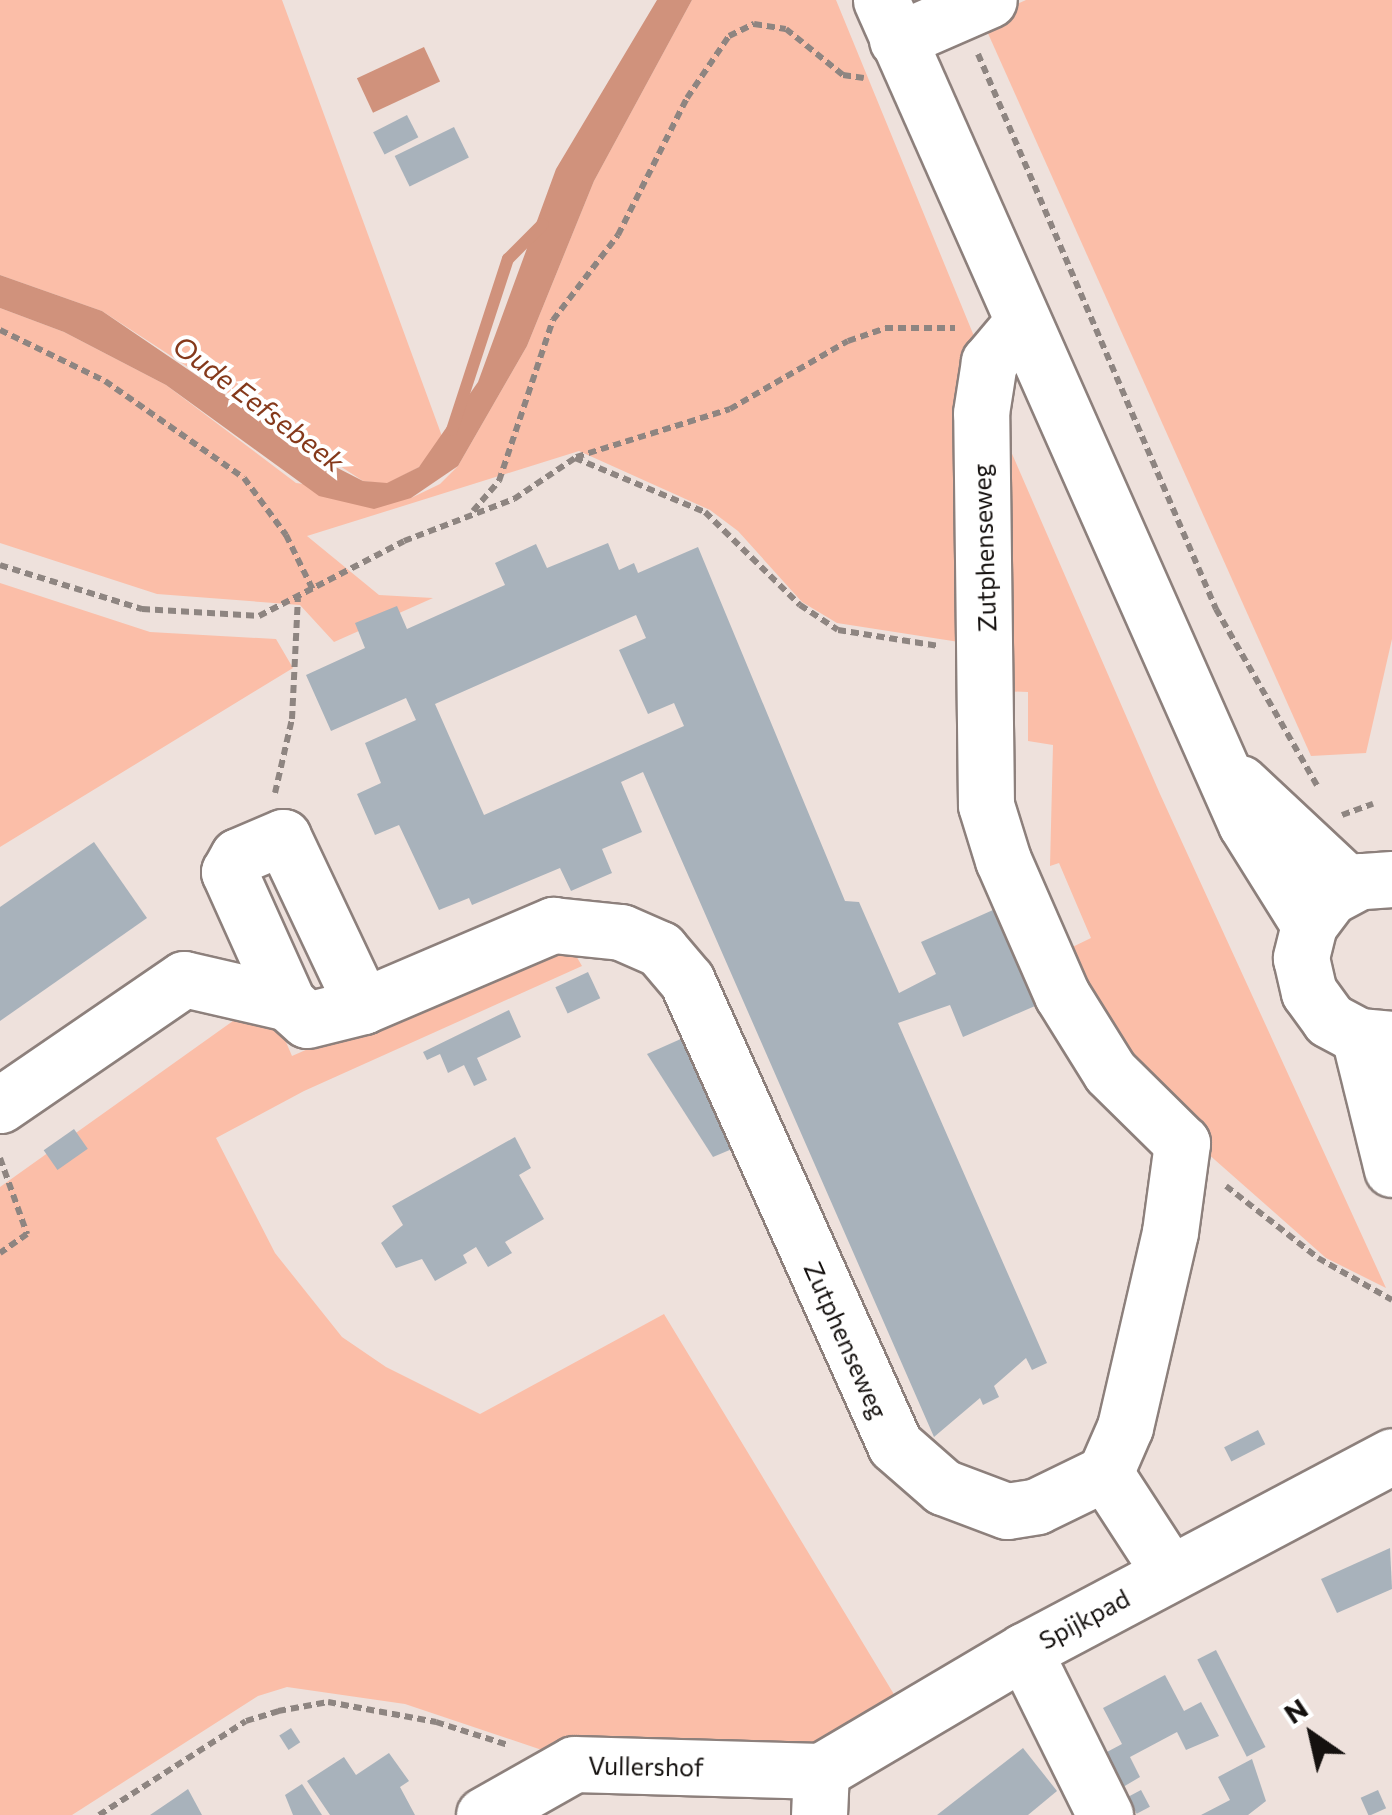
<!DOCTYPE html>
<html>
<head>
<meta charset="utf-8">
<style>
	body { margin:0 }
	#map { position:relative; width:1392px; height:1815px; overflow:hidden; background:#eee1dc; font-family:Commissioner,sans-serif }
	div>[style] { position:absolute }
	.green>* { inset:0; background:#fbbea8 }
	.water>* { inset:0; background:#d0927c; transform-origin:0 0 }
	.stream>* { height:12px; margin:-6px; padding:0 6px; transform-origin:6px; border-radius:6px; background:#d0927c }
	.building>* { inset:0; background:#a8b2bb; transform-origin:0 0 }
	.path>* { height:6px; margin-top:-3px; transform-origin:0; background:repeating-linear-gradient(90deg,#8e8581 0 8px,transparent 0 13px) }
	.roads { filter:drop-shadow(2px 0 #8d807c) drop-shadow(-2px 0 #8d807c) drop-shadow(0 2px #8d807c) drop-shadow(0 -2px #8d807c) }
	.minor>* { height:55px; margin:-27.5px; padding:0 27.5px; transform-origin:27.5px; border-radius:27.5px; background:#fff }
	span { translate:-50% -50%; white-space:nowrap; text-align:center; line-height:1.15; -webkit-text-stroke:8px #fff; paint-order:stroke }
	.street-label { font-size:25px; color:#15110f }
	.water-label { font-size:28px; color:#85391b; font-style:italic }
	.north { position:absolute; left:1262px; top:1685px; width:100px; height:100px; -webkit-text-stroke:8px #fff; paint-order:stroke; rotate:326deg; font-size:28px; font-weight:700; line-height:40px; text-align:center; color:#15110f }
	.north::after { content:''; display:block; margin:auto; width:35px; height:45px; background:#15110f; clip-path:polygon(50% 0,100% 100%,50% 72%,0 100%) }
</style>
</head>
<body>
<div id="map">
	<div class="green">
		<i style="clip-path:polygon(0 0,282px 0,443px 439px,419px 467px,387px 484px,363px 481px,102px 311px,0 275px)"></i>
		<i style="clip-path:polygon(692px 0,836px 0,976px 341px,972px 644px,837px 623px,802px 602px,738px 531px,710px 510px,579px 451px,307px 536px,379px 595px,433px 598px,334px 642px,300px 605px,157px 594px,0 543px,0 308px,64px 332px,166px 385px,296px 483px,411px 498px,440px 484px,458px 466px,527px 346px,594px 181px)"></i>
		<i style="clip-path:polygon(1026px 0,1392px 0,1392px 639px,1366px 753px,1311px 756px,982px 20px)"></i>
		<i style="clip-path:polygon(996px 417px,1160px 794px,1386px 1288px,1326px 1258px,1181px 1130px,1058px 954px,1091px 938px,1059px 863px,1050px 866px,1053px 745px,1028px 741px,1028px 692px,998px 691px)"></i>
		<i style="clip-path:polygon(0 583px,150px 632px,276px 639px,293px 668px,0 847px)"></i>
		<i style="clip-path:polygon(568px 942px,582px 966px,304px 1091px,216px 1138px,275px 1253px,342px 1337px,386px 1367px,480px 1414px,664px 1314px,895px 1696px,820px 1748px,539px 1749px,405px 1704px,287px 1687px,258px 1696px,72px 1815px,0 1815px,0 1187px,247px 1011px,274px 1014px,292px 1056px,543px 946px)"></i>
	</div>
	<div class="water">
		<i style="clip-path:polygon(657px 0,692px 0,594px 181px,527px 346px,458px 466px,411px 498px,374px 509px,319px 496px,166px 385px,64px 332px,0 308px,0 275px,102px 311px,318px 458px,363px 481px,387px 483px,419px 467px,478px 382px,556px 169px)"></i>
		<i style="left:424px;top:47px;width:38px;height:74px;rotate:65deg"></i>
	</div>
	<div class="stream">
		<i style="left:452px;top:430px;width:180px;rotate:-71.9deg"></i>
		<i style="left:508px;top:259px;width:49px;rotate:-45deg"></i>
	</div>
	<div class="building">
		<i style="left:407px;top:115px;width:25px;height:38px;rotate:63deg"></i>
		<i style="left:454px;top:127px;width:34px;height:66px;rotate:64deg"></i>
		<i style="clip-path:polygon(evenodd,608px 543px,619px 570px,634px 563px,638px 573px,698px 547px,845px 901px,859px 902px,899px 993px,936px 974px,921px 942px,993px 910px,1035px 1006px,963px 1037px,950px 1005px,898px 1023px,1047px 1363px,1032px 1370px,1026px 1358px,994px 1386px,999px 1397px,983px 1405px,980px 1398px,934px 1437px,643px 772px,621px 782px,642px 832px,602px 849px,612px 873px,571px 891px,560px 868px,472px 905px,469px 898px,439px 910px,399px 825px,375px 835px,357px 794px,381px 783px,365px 743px,416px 720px,406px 698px,331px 731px,306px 675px,365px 648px,355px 623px,397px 606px,407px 629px,505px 585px,495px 563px,536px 544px,547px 568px,608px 543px,636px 615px,646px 638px,619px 650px,648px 714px,674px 703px,684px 726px,484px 815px,435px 704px,636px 615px)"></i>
		<i style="clip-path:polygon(94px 842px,147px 918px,0 1021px,0 907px)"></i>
		<i style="left:588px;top:972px;width:29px;height:36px;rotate:65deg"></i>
		<i style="clip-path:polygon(509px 1010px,521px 1037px,477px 1058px,487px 1080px,474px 1086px,464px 1065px,448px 1073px,440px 1054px,427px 1060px,423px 1052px)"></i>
		<i style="clip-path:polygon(683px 1038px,732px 1149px,713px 1157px,647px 1054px)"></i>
		<i style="left:74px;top:1129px;width:24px;height:37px;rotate:55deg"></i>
		<i style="clip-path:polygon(515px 1137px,531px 1168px,519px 1175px,544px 1219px,505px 1242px,512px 1253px,488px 1267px,476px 1247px,463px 1255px,467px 1263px,435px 1281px,422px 1259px,396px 1268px,381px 1243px,403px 1225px,392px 1206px)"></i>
		<i style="left:1258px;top:1430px;width:16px;height:38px;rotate:63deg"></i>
		<i style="clip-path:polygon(1390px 1548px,1392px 1589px,1337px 1613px,1321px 1579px)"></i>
		<i style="left:1216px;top:1650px;width:109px;height:21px;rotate:63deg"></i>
		<i style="clip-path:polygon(1165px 1675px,1184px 1711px,1201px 1702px,1219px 1736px,1186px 1750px,1177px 1732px,1130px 1757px,1140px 1777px,1123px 1787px,1105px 1753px,1122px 1744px,1103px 1708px)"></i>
		<i style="left:291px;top:1728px;width:17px;height:14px;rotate:57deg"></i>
		<i style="clip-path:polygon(1023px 1748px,1057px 1791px,1028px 1815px,937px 1815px)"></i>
		<i style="clip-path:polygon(389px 1753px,409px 1781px,400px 1787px,415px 1815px,330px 1815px,307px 1781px,344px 1757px,356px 1775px)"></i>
		<i style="clip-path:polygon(1252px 1759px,1266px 1801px,1248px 1815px,1201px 1815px,1230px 1800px,1218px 1777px)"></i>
		<i style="clip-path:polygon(302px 1784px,322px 1815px,293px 1815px,285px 1795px)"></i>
		<i style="clip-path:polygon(188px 1789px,202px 1815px,150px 1815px,178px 1796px)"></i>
		<i style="left:1141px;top:1790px;width:19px;height:15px;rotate:62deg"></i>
		<i style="left:1378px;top:1790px;width:20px;height:19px;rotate:66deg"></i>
	</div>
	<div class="path">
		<i style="left:978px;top:54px;width:604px;rotate:66.79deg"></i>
		<i style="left:1216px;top:609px;width:203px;rotate:60.2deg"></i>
		<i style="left:0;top:330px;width:117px;rotate:25.9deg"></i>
		<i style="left:105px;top:381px;width:169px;rotate:34.9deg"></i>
		<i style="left:244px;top:478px;width:71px;rotate:53.6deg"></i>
		<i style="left:286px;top:535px;width:61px;rotate:63.9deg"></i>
		<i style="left:576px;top:457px;width:161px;rotate:-17.3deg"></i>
		<i style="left:730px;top:409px;width:136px;rotate:-30deg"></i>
		<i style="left:848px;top:341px;width:39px;rotate:-19deg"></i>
		<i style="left:885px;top:328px;width:70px"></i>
		<i style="left:473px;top:511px;width:40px;rotate:-49deg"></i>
		<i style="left:499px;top:481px;width:170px;rotate:-71.5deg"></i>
		<i style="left:553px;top:320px;width:107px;rotate:-52.6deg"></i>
		<i style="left:618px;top:235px;width:153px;rotate:-63.3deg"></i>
		<i style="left:687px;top:98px;width:75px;rotate:-55.9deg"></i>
		<i style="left:729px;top:36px;width:28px;rotate:-26deg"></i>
		<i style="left:754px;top:24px;width:32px;rotate:9deg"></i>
		<i style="left:786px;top:29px;width:73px;rotate:38.9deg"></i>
		<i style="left:843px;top:75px;width:21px;rotate:8deg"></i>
		<i style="left:0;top:565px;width:149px;rotate:17.2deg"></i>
		<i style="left:142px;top:609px;width:117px;rotate:3.4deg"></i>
		<i style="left:259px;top:616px;width:163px;rotate:-27.3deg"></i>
		<i style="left:404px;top:541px;width:118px;rotate:-20.9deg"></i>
		<i style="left:514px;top:499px;width:73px;rotate:-33.9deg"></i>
		<i style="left:575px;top:458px;width:141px;rotate:22.6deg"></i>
		<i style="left:705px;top:512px;width:133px;rotate:44.4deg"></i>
		<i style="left:800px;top:605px;width:45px;rotate:33.3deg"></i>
		<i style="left:838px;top:630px;width:102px;rotate:9deg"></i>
		<i style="left:275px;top:793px;width:76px;rotate:-77.1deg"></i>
		<i style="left:292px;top:719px;width:121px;rotate:-87.2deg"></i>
		<i style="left:1342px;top:815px;width:33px;rotate:-20deg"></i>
		<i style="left:0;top:1158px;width:81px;rotate:70.4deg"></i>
		<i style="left:27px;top:1234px;width:33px;rotate:145deg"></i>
		<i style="left:1226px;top:1186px;width:117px;rotate:38deg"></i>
		<i style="left:1318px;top:1258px;width:85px;rotate:29.6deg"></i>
		<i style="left:99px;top:1815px;width:174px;rotate:-32.6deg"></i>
		<i style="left:246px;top:1721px;width:34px;rotate:-17deg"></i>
		<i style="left:278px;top:1711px;width:51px;rotate:-10.2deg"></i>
		<i style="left:328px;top:1702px;width:110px;rotate:10.5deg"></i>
		<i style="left:436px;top:1722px;width:76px;rotate:17.7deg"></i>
	</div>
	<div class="roads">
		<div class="minor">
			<i style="left:881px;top:0;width:901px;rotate:66.11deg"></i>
			<i style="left:1246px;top:824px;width:119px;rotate:58deg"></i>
			<i style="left:897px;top:40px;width:100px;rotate:-23.5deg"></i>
			<i style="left:1240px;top:783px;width:149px;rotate:43.1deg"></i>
			<i style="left:1392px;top:879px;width:32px;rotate:176deg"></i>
			<i style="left:1360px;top:881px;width:34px;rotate:152deg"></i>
			<i style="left:1330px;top:897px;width:35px;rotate:127deg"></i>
			<i style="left:1309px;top:925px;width:34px;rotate:104deg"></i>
			<i style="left:1301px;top:958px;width:35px;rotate:77deg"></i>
			<i style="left:1309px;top:992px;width:34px;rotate:54deg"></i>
			<i style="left:1329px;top:1020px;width:34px;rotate:28deg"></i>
			<i style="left:1359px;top:1036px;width:33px;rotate:5deg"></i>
			<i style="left:288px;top:1003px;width:144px;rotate:-114.2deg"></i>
			<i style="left:229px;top:872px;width:18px;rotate:-61deg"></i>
			<i style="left:238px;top:856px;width:49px;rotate:-22.9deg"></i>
			<i style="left:283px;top:837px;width:187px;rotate:64.7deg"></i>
			<i style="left:1359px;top:1036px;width:137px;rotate:76.1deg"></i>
			<i style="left:0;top:1105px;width:223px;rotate:-34.4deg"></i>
			<i style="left:184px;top:979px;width:107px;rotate:13deg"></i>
			<i style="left:288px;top:1003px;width:25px;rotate:42deg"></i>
			<i style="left:307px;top:1020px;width:58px;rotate:-14deg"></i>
			<i style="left:363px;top:1006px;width:207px;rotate:-23.1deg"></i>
			<i style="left:553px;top:925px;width:68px;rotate:5.9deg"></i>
			<i style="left:621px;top:932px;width:43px;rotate:23.6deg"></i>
			<i style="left:660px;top:949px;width:42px;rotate:49.8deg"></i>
			<i style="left:687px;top:981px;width:508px;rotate:65.85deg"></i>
			<i style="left:895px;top:1445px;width:64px;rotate:41.2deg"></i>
			<i style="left:943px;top:1487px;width:68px;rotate:20.6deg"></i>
			<i style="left:1007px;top:1511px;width:30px;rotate:-9deg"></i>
			<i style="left:1037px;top:1506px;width:76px;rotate:-25.9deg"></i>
			<i style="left:1105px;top:1473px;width:50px;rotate:-66.5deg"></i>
			<i style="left:1125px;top:1427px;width:200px;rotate:-77deg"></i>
			<i style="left:1170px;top:1232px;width:90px;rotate:-82.3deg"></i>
			<i style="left:1182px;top:1143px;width:101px;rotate:-135.4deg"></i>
			<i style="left:1110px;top:1072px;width:91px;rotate:-121.9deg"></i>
			<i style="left:1062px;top:995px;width:147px;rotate:-113.6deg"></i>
			<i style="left:1003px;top:860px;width:58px;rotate:-107.2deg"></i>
			<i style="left:986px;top:805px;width:392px;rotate:-90.7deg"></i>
			<i style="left:981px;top:413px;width:52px;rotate:-81.1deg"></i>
			<i style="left:989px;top:362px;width:50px;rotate:-49.9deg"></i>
			<i style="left:1105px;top:1473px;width:119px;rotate:57deg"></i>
			<i style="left:1024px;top:1651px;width:183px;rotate:63.7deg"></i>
			<i style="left:484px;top:1815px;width:103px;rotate:-29.5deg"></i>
			<i style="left:574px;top:1764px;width:247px;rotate:1.6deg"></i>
			<i style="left:819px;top:1815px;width:44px;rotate:-87.4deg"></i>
			<i style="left:821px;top:1771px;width:236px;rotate:-30.6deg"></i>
			<i style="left:1024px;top:1651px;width:416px;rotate:-27.9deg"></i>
		</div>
	</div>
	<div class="street-label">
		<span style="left:984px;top:548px;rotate:-92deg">Zutphenseweg</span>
		<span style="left:846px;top:1340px;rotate:66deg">Zutphenseweg</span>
		<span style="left:1084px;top:1619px;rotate:-28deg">Spijkpad</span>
		<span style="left:646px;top:1766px;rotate:1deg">Vullershof</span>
	</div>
	<div class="water-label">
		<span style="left:259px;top:403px;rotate:37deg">Oude Eefsebeek</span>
	</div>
	<div class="north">N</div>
</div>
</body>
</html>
